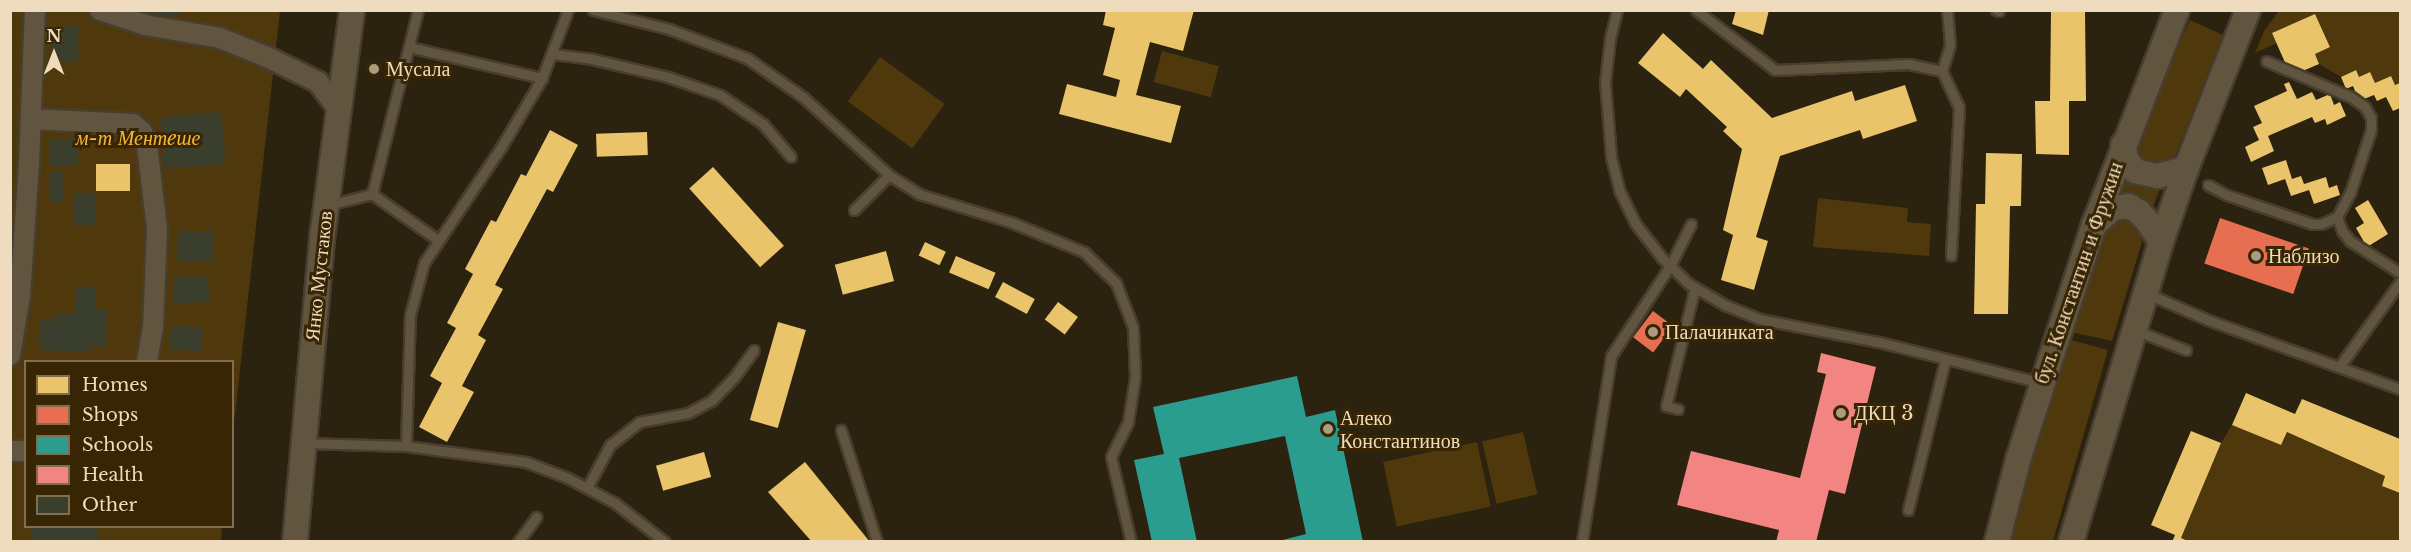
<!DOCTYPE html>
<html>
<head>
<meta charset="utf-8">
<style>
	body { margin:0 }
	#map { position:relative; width:2411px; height:552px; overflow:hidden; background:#2b220f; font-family:"Libre Baskerville",serif }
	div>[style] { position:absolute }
	.green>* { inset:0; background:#4f380c; transform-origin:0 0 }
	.homes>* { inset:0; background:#e9c46a; transform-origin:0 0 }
	.shops>* { inset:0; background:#e76f51; transform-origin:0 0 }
	.schools>* { inset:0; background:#2a9d8f }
	.health>* { inset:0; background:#f28482 }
	.building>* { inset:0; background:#3a3e2c; transform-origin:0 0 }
	.roads { filter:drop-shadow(2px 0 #473e2f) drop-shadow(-2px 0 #473e2f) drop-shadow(0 2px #473e2f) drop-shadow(0 -2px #473e2f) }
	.service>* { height:9px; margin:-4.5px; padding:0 4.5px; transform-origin:4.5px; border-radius:4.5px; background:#615540 }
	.minor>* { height:20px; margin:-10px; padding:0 10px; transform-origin:10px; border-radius:10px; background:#615540 }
	.tertiary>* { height:24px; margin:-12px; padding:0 12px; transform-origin:12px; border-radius:12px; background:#615540 }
	.dots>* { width:16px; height:16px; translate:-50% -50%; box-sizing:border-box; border:3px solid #372503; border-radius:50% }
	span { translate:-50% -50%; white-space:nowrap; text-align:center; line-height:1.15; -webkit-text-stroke:6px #372503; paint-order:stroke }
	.poi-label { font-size:20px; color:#efdcbe }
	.left { translate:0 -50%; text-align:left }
	.park-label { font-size:20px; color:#fab736; font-style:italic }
	.street-label { font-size:20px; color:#efdcbe }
	.frame { position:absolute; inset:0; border:12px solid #efdcbe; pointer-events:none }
	.legend { position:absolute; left:24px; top:360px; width:210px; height:168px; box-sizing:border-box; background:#372503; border:2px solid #816e4e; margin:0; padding:8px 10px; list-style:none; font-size:18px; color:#efdcbe }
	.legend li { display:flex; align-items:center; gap:12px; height:30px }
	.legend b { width:30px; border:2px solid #816e4e }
	.north { position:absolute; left:24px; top:24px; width:60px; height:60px; -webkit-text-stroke:4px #372503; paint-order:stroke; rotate:0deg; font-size:16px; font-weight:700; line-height:24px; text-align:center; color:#efdcbe }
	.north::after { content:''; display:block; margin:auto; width:21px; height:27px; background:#efdcbe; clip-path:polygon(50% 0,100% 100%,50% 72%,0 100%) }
</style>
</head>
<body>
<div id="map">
	<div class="green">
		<i style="clip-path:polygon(10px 11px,280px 11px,233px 433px,232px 362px,26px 362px,26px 526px,222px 527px,221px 541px,11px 541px)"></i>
		<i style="clip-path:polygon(2279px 11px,2400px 11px,2400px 83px,2395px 85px,2391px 76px,2375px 83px,2370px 72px,2359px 77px,2355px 70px,2341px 77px,2319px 64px,2315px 54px,2330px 46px,2315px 14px,2272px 33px,2277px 43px,2255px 53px,2264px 31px)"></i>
		<i style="clip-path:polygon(2190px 20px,2223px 35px,2175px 156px,2160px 166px,2151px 165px,2142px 158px,2135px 141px)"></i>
		<i style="left:1162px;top:51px;width:59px;height:32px;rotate:15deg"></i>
		<i style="left:880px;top:57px;width:80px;height:55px;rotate:36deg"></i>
		<i style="clip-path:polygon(2121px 174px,2133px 184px,2160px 188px,2152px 209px,2138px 196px,2127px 193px,2114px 196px)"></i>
		<i style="clip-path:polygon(1818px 198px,1908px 208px,1907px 222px,1931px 224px,1929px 256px,1813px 247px)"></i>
		<i style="clip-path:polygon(2122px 217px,2135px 221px,2142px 242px,2112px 341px,2071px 332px,2102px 230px)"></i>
		<i style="clip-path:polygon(2068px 339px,2108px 350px,2053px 541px,2010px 542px,2028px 471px)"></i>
		<i style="clip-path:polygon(2232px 425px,2281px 445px,2287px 432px,2385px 476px,2382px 486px,2400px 493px,2400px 541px,2190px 542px,2181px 538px,2221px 443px)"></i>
		<i style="left:1523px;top:432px;width:64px;height:42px;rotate:77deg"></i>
		<i style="left:1477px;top:442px;width:66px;height:96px;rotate:78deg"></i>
	</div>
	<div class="homes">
		<i style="clip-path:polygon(1106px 10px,1194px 10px,1183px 51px,1150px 42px,1136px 95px,1181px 106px,1171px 143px,1059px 114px,1067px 84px,1116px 97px,1120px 80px,1103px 75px,1115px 28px,1103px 25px)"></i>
		<i style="clip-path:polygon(1736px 10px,1769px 10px,1763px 35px,1732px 24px)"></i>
		<i style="clip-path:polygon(2051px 10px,2085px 10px,2086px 101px,2069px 101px,2069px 155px,2036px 154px,2035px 101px,2050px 101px)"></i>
		<i style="clip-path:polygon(2315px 14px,2330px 47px,2315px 54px,2319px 64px,2291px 76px,2272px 33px)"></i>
		<i style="clip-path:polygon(1663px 33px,1703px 69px,1711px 60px,1772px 118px,1852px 91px,1855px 101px,1905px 85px,1917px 121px,1863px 139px,1860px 130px,1780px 156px,1756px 237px,1768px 241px,1754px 290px,1721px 280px,1733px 235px,1723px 230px,1742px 149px,1723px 131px,1727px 127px,1686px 89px,1680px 97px,1638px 63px)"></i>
		<i style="clip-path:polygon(2356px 70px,2359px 77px,2370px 72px,2375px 83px,2391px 76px,2395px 85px,2400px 83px,2400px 108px,2393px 111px,2386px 97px,2377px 101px,2374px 95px,2359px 101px,2353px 86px,2346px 89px,2341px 77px)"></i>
		<i style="clip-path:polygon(2289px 82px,2297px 99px,2312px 92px,2316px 100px,2330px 94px,2334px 105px,2340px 102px,2346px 116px,2327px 125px,2325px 119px,2315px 123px,2312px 117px,2268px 136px,2274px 151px,2251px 162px,2245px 147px,2259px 140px,2253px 127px,2262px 123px,2254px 106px,2287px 91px,2284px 84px)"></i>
		<i style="clip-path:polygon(550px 130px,578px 145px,553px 192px,547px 189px,495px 285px,503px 289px,478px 335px,486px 340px,462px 386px,474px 392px,447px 442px,419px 427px,442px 383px,430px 376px,456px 328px,447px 323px,473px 274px,465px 269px,491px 220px,496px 222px,521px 174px,526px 176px)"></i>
		<i style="left:647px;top:132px;width:23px;height:51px;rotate:88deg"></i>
		<i style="clip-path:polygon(1986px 153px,2022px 154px,2021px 206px,2010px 206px,2008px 314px,1974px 314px,1976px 204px,1985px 204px)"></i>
		<i style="clip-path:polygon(2286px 160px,2292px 179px,2301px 176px,2304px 184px,2326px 177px,2329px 188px,2337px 185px,2340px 195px,2314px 204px,2309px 190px,2291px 196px,2285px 179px,2268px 185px,2262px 168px)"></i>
		<i style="left:130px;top:164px;width:27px;height:34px;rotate:90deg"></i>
		<i style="left:713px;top:167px;width:106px;height:32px;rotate:48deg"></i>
		<i style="clip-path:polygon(2368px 200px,2388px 234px,2367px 247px,2356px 228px,2364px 223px,2355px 208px)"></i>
		<i style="left:925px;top:242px;width:23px;height:15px;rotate:25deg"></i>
		<i style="left:886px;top:251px;width:31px;height:53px;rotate:75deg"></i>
		<i style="left:956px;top:256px;width:43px;height:18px;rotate:23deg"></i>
		<i style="left:1003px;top:282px;width:36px;height:17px;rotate:28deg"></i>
		<i style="left:1058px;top:302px;width:25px;height:22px;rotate:37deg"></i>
		<i style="left:778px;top:322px;width:29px;height:102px;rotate:16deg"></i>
		<i style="clip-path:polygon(2246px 393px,2295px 414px,2302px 399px,2400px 439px,2400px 493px,2382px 486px,2385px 476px,2287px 432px,2281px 445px,2232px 425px)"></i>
		<i style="clip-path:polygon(2191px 431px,2221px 443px,2181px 538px,2190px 542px,2172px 542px,2175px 535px,2151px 525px)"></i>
		<i style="left:704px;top:452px;width:26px;height:50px;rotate:74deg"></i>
		<i style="clip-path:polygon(805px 462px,870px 542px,812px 542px,768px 492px)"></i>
	</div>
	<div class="shops">
		<i style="left:2220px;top:218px;width:94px;height:48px;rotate:19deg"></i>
		<i style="left:1653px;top:311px;width:25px;height:33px;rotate:37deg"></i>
	</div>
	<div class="schools">
		<i style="clip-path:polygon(1297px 376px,1306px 417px,1335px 410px,1363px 542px,1275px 542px,1306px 534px,1285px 436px,1179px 458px,1197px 542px,1152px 542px,1134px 460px,1164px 454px,1153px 407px)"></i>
	</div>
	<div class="health">
		<i style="clip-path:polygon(1821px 353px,1876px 367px,1845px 494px,1829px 490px,1816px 542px,1776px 542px,1779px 530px,1677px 505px,1691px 451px,1800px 478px,1826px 374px,1817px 372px)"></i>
	</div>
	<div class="building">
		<i style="left:153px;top:10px;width:26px;height:5px"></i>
		<i style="left:77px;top:26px;width:35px;height:26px;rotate:87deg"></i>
		<i style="left:221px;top:112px;width:52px;height:61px;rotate:85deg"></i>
		<i style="left:49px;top:140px;width:29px;height:26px"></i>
		<i style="left:50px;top:172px;width:14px;height:29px"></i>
		<i style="left:73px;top:193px;width:23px;height:32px"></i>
		<i style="left:178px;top:231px;width:36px;height:30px"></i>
		<i style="left:208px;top:276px;width:26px;height:35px;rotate:88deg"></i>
		<i style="clip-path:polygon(75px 286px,95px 287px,95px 310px,107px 310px,106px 347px,89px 346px,89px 352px,39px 350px,40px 320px,56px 321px,56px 313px,75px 313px)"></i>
		<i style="left:171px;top:325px;width:32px;height:24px;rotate:5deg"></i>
		<i style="left:32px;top:526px;width:66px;height:16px"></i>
	</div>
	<div class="roads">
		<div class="service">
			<i style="left:593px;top:10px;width:78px;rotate:14deg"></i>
			<i style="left:669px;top:29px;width:83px;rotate:20.4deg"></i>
			<i style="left:747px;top:58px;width:68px;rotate:34.9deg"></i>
			<i style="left:803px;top:97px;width:116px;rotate:42.2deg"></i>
			<i style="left:889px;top:175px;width:36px;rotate:32deg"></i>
			<i style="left:919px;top:194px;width:98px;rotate:17.1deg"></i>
			<i style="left:1013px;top:223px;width:77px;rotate:22.2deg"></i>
			<i style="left:1084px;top:252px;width:45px;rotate:44.1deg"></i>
			<i style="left:1116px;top:283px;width:47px;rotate:68.9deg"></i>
			<i style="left:1133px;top:327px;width:50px;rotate:87.7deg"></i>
			<i style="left:1135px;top:377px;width:46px;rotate:98.8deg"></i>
			<i style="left:1128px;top:422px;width:39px;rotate:116deg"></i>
			<i style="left:1111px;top:457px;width:87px;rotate:76.8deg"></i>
			<i style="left:1617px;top:10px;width:30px;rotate:104deg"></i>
			<i style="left:1610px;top:39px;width:43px;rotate:96.6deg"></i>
			<i style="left:1605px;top:82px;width:75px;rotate:85.4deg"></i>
			<i style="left:1611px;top:157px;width:36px;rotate:76deg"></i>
			<i style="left:1620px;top:192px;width:34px;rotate:64deg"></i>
			<i style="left:1635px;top:223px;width:44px;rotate:52.4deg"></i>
			<i style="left:1662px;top:258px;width:37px;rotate:44deg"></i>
			<i style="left:1689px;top:284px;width:42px;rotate:30.3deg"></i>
			<i style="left:1725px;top:305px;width:37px;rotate:22deg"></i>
			<i style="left:1759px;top:319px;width:122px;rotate:10.9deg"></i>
			<i style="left:1879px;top:342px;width:168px;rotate:14.1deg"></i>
			<i style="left:1696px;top:10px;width:99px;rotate:37.2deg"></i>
			<i style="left:1775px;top:70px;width:134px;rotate:-2.6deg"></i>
			<i style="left:1909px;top:64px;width:34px;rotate:12deg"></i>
			<i style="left:1942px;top:71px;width:40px;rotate:65deg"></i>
			<i style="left:1959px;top:107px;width:149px;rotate:93.1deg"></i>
			<i style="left:1996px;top:10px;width:3px;rotate:18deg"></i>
			<i style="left:409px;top:47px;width:137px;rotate:13.1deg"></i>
			<i style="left:553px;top:54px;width:39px;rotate:7deg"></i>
			<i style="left:592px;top:59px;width:78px;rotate:13.3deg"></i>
			<i style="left:668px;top:77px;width:55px;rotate:19.1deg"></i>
			<i style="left:720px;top:95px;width:52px;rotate:34deg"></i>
			<i style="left:763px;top:124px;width:43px;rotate:49.7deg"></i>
			<i style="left:1942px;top:71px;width:28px;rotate:-73deg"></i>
			<i style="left:1950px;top:44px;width:34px;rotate:-95deg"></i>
			<i style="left:2208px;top:185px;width:21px;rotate:28deg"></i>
			<i style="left:2227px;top:195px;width:90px;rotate:18.8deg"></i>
			<i style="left:2312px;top:224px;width:9px"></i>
			<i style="left:2321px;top:224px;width:17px;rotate:-24deg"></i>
			<i style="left:2337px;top:217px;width:27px;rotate:-62deg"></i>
			<i style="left:2350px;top:193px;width:66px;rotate:-71.6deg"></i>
			<i style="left:2371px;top:130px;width:12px;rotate:-90deg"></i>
			<i style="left:2371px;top:118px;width:13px;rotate:-119deg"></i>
			<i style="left:2365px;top:107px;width:17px;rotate:-144deg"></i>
			<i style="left:2351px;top:97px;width:92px;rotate:-157deg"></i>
			<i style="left:372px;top:194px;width:80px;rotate:34.9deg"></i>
			<i style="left:328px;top:205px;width:45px;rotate:-14deg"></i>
			<i style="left:372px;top:194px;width:190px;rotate:-76deg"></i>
			<i style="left:854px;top:210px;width:49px;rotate:-45deg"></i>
			<i style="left:2337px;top:217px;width:15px;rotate:70deg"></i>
			<i style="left:2342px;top:231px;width:13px;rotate:51deg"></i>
			<i style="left:2350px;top:241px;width:59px;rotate:32.6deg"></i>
			<i style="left:2146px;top:293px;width:68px;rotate:23.5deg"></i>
			<i style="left:2208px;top:320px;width:204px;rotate:19.8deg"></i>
			<i style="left:2135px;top:330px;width:55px;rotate:21.4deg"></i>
			<i style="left:2339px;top:367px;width:105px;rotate:-54.3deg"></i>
			<i style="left:1678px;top:409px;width:12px;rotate:-166deg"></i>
			<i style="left:1666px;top:406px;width:122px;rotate:-76.3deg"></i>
			<i style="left:841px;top:430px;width:118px;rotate:72.2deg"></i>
			<i style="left:305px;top:443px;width:101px;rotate:1.7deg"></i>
			<i style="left:406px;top:446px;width:121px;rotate:7.6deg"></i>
			<i style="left:526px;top:462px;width:45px;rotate:20.9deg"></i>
			<i style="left:568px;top:478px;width:53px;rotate:28deg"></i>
			<i style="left:615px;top:503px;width:63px;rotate:38deg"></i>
			<i style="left:406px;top:446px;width:131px;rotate:-88.3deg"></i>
			<i style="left:410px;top:315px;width:54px;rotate:-74.9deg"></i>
			<i style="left:424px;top:263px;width:143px;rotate:-56.4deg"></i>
			<i style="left:503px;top:144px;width:77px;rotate:-59.4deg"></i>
			<i style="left:542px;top:78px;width:73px;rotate:-69.1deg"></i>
			<i style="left:587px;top:488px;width:49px;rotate:-61.9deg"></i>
			<i style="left:610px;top:445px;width:37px;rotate:-38deg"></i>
			<i style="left:639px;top:422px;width:50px;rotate:-10.4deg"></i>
			<i style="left:688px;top:413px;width:27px;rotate:-28deg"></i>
			<i style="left:712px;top:400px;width:33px;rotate:-46deg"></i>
			<i style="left:735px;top:376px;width:32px;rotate:-54deg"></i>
			<i style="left:1908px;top:510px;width:154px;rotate:-76.1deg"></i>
			<i style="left:518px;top:542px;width:31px;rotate:-54deg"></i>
			<i style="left:1582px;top:542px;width:188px;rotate:-81.1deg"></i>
			<i style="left:1611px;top:356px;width:108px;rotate:-56.8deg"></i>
			<i style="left:1670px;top:266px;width:47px;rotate:-63.4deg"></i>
		</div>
		<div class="minor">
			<i style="left:100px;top:10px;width:47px;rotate:18.4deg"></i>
			<i style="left:145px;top:25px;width:76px;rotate:9.8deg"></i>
			<i style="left:220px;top:38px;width:51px;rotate:22deg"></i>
			<i style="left:267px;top:57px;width:57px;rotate:26.1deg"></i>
			<i style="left:318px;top:82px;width:34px;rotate:53deg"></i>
			<i style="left:31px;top:119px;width:102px;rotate:2.8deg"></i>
			<i style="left:133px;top:124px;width:12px;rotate:42deg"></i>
			<i style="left:142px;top:132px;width:14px;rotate:69deg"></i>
			<i style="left:147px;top:145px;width:85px;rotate:83.2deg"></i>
			<i style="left:157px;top:229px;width:98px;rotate:92.3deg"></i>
			<i style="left:153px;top:327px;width:36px;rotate:100deg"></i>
			<i style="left:10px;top:355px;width:60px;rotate:-80.4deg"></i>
			<i style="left:20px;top:296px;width:133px;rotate:-86.1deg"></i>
			<i style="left:29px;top:163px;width:153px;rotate:-87.8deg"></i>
			<i style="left:10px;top:451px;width:16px"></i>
		</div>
		<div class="tertiary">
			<i style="left:2123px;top:145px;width:16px;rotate:76deg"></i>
			<i style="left:2127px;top:161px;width:13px;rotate:51deg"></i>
			<i style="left:2135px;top:171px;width:23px;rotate:13deg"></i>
			<i style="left:2157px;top:176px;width:30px;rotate:-14deg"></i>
			<i style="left:2094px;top:225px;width:25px;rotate:-42deg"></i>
			<i style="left:2113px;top:208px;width:16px;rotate:-7deg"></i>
			<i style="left:2129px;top:206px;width:12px;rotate:31deg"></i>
			<i style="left:2139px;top:212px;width:13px;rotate:48deg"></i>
			<i style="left:2148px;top:222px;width:24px;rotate:57deg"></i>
			<i style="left:295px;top:542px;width:312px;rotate:-84.9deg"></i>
			<i style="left:323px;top:231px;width:223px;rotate:-82.5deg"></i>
			<i style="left:1997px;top:542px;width:85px;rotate:-75.6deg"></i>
			<i style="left:2018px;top:460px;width:247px;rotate:-72.1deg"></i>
			<i style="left:2094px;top:225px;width:230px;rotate:-68.9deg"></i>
			<i style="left:2071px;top:542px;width:313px;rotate:-73.3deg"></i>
			<i style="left:2161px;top:242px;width:77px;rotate:-71.1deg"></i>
			<i style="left:2186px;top:169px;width:171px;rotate:-68.7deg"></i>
		</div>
	</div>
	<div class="dots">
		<i style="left:374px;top:69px;background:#aa9b81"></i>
		<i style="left:2256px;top:256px;background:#aa9b81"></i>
		<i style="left:1653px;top:332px;background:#aa9b81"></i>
		<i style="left:1841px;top:413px;background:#aa9b81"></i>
		<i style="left:1328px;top:429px;background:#aa9b81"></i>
	</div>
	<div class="poi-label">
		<span class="left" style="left:386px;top:69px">Мусала</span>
		<span class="left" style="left:2268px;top:256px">Наблизо</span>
		<span class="left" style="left:1665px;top:332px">Палачинката</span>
		<span class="left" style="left:1854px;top:413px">ДКЦ 3</span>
		<span class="left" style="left:1340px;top:430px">Алеко<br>Константинов</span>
	</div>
	<div class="park-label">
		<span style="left:138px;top:138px">м-т Ментeше</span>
	</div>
	<div class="street-label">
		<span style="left:2079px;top:273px;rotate:-71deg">бул. Константин и Фружин</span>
		<span style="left:319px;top:276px;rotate:-84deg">Янко Мустаков</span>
	</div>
	<div class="frame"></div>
	<ul class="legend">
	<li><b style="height:16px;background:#e9c46a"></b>Homes</li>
	<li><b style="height:16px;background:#e76f51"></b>Shops</li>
	<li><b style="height:16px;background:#2a9d8f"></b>Schools</li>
	<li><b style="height:16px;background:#f28482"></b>Health</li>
	<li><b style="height:16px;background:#3a3e2c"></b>Other</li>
	</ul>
	<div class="north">N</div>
</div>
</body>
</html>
